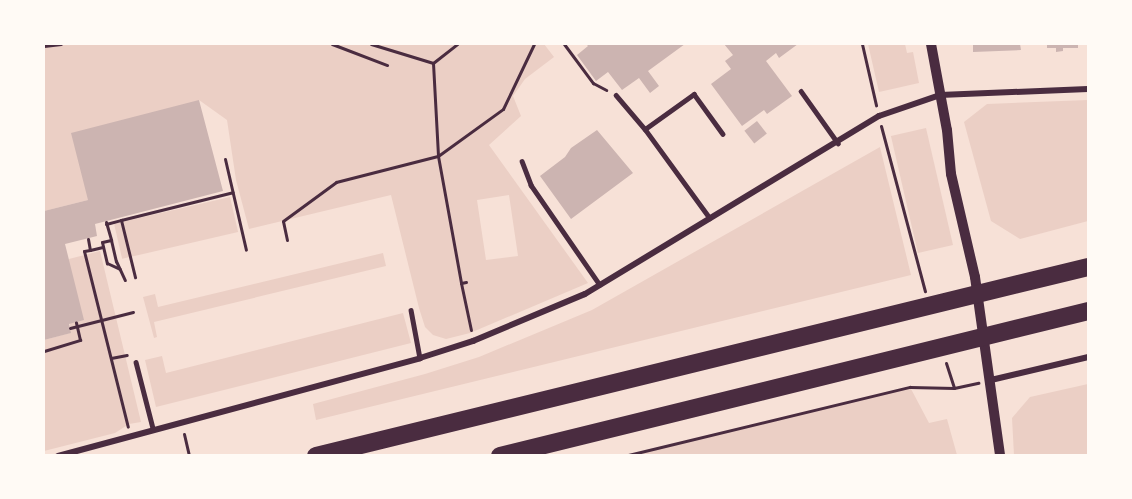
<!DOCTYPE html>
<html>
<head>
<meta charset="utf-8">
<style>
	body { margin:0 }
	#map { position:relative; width:1132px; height:499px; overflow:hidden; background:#f7e1d7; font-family:"Varela Round",sans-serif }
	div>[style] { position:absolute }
	.green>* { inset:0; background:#ebcfc5; transform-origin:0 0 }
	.building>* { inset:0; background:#ccb4b1; transform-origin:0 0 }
	.path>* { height:3px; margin:-1.5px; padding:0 1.5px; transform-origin:1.5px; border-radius:1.5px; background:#4a2c40 }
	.service>* { height:4.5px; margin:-2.25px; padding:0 2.25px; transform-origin:2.25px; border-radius:2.25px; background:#4a2c40 }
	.minor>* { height:6px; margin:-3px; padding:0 3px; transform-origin:3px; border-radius:3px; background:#4a2c40 }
	.tertiary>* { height:10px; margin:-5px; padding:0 5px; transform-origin:5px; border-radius:5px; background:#4a2c40 }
	.motorway>* { height:18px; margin:-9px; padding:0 9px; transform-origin:9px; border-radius:9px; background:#4a2c40 }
	span { translate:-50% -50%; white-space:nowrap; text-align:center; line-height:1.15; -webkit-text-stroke:6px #fffaf5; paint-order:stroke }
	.frame { position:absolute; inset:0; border:45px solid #fffaf5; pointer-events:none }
</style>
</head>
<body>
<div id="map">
	<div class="green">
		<i style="clip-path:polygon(evenodd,44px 44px,544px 44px,554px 57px,525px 79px,513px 96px,521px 116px,489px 145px,588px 283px,470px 333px,446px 339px,433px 335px,425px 327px,419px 308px,391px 195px,249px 229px,236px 180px,227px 120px,199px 100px,88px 200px,44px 211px,44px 44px,509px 195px,518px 256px,486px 260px,477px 200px,509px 195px)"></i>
		<i style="clip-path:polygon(868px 44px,905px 44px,907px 53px,913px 52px,919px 83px,879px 92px)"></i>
		<i style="clip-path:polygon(1088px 100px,1088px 221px,1020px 239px,991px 221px,964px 122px,987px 104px)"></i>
		<i style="left:926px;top:128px;width:120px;height:36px;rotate:77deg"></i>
		<i style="clip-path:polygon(880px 147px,911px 275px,316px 420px,313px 404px,425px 374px,479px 357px,592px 310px)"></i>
		<i style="left:230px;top:197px;width:36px;height:119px;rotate:77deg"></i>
		<i style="clip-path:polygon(100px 251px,141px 422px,129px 424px,115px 433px,44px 451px,44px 340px,70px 333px,69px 259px)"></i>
		<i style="clip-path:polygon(383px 253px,386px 266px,154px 322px,157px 337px,154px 338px,143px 297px,155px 294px,158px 307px)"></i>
		<i style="clip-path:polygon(403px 313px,411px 343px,156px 407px,145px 360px,162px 356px,166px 373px)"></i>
		<i style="clip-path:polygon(1088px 384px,1088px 455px,1014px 455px,1012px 418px,1030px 397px)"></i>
		<i style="clip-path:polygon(910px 387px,929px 423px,947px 419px,957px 455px,624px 456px)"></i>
	</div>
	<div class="building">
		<i style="clip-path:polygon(586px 44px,685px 44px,648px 71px,659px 86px,650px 93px,639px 78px,622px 90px,608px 72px,596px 81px,577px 55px,588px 46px)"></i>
		<i style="clip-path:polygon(724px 44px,798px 44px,779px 58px,776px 53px,766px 61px,792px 96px,767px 114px,764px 110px,742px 126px,711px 84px,731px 69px,725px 61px,733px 55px)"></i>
		<i style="clip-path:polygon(973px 44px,1020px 44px,1021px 50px,973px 52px)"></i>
		<i style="clip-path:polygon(1047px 44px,1078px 44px,1078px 48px,1063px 48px,1063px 51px,1056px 52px,1056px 48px,1047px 48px)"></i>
		<i style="clip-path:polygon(199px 100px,223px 191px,95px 224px,97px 236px,65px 244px,84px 320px,69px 324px,71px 333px,44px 340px,44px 211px,88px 200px,71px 133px)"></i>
		<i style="left:757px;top:121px;width:16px;height:16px;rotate:52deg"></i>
		<i style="clip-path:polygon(597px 130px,633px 173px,571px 219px,540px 176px,565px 157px,571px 148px)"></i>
	</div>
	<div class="path">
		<i style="left:332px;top:44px;width:59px;rotate:20.9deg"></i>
		<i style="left:371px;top:44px;width:65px;rotate:17deg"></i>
		<i style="left:433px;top:63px;width:31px;rotate:-38deg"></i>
		<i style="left:564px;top:44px;width:49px;rotate:53.4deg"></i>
		<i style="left:593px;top:83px;width:15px;rotate:28deg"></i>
		<i style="left:862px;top:44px;width:63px;rotate:77.1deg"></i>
		<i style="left:44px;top:46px;width:17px;rotate:-7deg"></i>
		<i style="left:433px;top:63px;width:93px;rotate:86.9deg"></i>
		<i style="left:438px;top:156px;width:129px;rotate:79.7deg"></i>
		<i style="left:881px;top:126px;width:171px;rotate:75.1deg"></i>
		<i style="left:225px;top:159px;width:93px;rotate:77deg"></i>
		<i style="left:121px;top:220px;width:115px;rotate:-14deg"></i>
		<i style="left:106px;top:222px;width:19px;rotate:74deg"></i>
		<i style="left:111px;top:240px;width:9px;rotate:167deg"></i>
		<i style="left:102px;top:242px;width:22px;rotate:77deg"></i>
		<i style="left:107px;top:263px;width:14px;rotate:25deg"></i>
		<i style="left:106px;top:224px;width:16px;rotate:-15deg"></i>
		<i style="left:121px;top:220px;width:59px;rotate:76.2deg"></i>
		<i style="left:88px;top:239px;width:11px;rotate:80deg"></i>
		<i style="left:90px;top:250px;width:6px;rotate:171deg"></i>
		<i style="left:84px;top:251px;width:181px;rotate:76deg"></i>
		<i style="left:111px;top:240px;width:22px;rotate:77deg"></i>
		<i style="left:116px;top:261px;width:21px;rotate:65deg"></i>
		<i style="left:287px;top:240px;width:19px;rotate:-102deg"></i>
		<i style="left:283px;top:221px;width:66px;rotate:-36.3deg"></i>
		<i style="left:336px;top:182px;width:105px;rotate:-14.3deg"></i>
		<i style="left:438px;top:156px;width:80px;rotate:-35.9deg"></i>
		<i style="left:503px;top:109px;width:72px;rotate:-64.5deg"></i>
		<i style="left:90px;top:250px;width:13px;rotate:-13deg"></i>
		<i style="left:466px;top:282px;width:5px;rotate:169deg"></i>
		<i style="left:461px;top:283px;width:48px;rotate:78deg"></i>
		<i style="left:70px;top:328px;width:65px;rotate:-14.3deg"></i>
		<i style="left:44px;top:351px;width:38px;rotate:-17deg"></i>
		<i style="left:80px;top:340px;width:18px;rotate:-103deg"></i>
		<i style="left:111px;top:358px;width:16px;rotate:-11deg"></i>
		<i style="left:946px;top:363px;width:26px;rotate:72deg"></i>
		<i style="left:184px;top:434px;width:23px;rotate:77deg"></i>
		<i style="left:624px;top:456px;width:294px;rotate:-13.6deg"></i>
		<i style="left:910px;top:387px;width:44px;rotate:1.3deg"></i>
		<i style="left:954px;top:388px;width:25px;rotate:-12deg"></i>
	</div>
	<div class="service">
		<i style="left:801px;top:91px;width:64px;rotate:54.6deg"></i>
		<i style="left:616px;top:95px;width:45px;rotate:49.5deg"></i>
		<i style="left:645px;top:129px;width:110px;rotate:53.9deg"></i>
		<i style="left:645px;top:129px;width:60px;rotate:-35.5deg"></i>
		<i style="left:694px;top:94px;width:49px;rotate:54.1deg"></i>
		<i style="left:522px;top:161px;width:26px;rotate:69deg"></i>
		<i style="left:531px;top:185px;width:121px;rotate:55.4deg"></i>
		<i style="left:411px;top:310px;width:49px;rotate:79.4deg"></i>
		<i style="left:136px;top:362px;width:68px;rotate:75.6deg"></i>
	</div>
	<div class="minor">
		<i style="left:991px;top:380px;width:100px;rotate:-13.3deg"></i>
		<i style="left:58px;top:456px;width:375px;rotate:-15.1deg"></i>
		<i style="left:420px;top:358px;width:56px;rotate:-17.8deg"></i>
		<i style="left:473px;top:341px;width:121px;rotate:-22.8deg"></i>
		<i style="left:585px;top:294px;width:344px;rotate:-31.2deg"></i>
		<i style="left:879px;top:116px;width:65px;rotate:-19deg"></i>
		<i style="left:940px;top:95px;width:148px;rotate:-2.3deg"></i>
	</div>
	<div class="tertiary">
		<i style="left:931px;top:44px;width:87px;rotate:79.5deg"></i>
		<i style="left:947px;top:130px;width:44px;rotate:84.8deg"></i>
		<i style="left:951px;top:174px;width:106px;rotate:76.9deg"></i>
		<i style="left:975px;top:277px;width:181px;rotate:82deg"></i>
	</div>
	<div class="motorway">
		<i style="left:316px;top:456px;width:795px;rotate:-13.76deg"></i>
		<i style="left:500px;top:456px;width:606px;rotate:-13.85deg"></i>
	</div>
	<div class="frame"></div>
</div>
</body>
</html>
